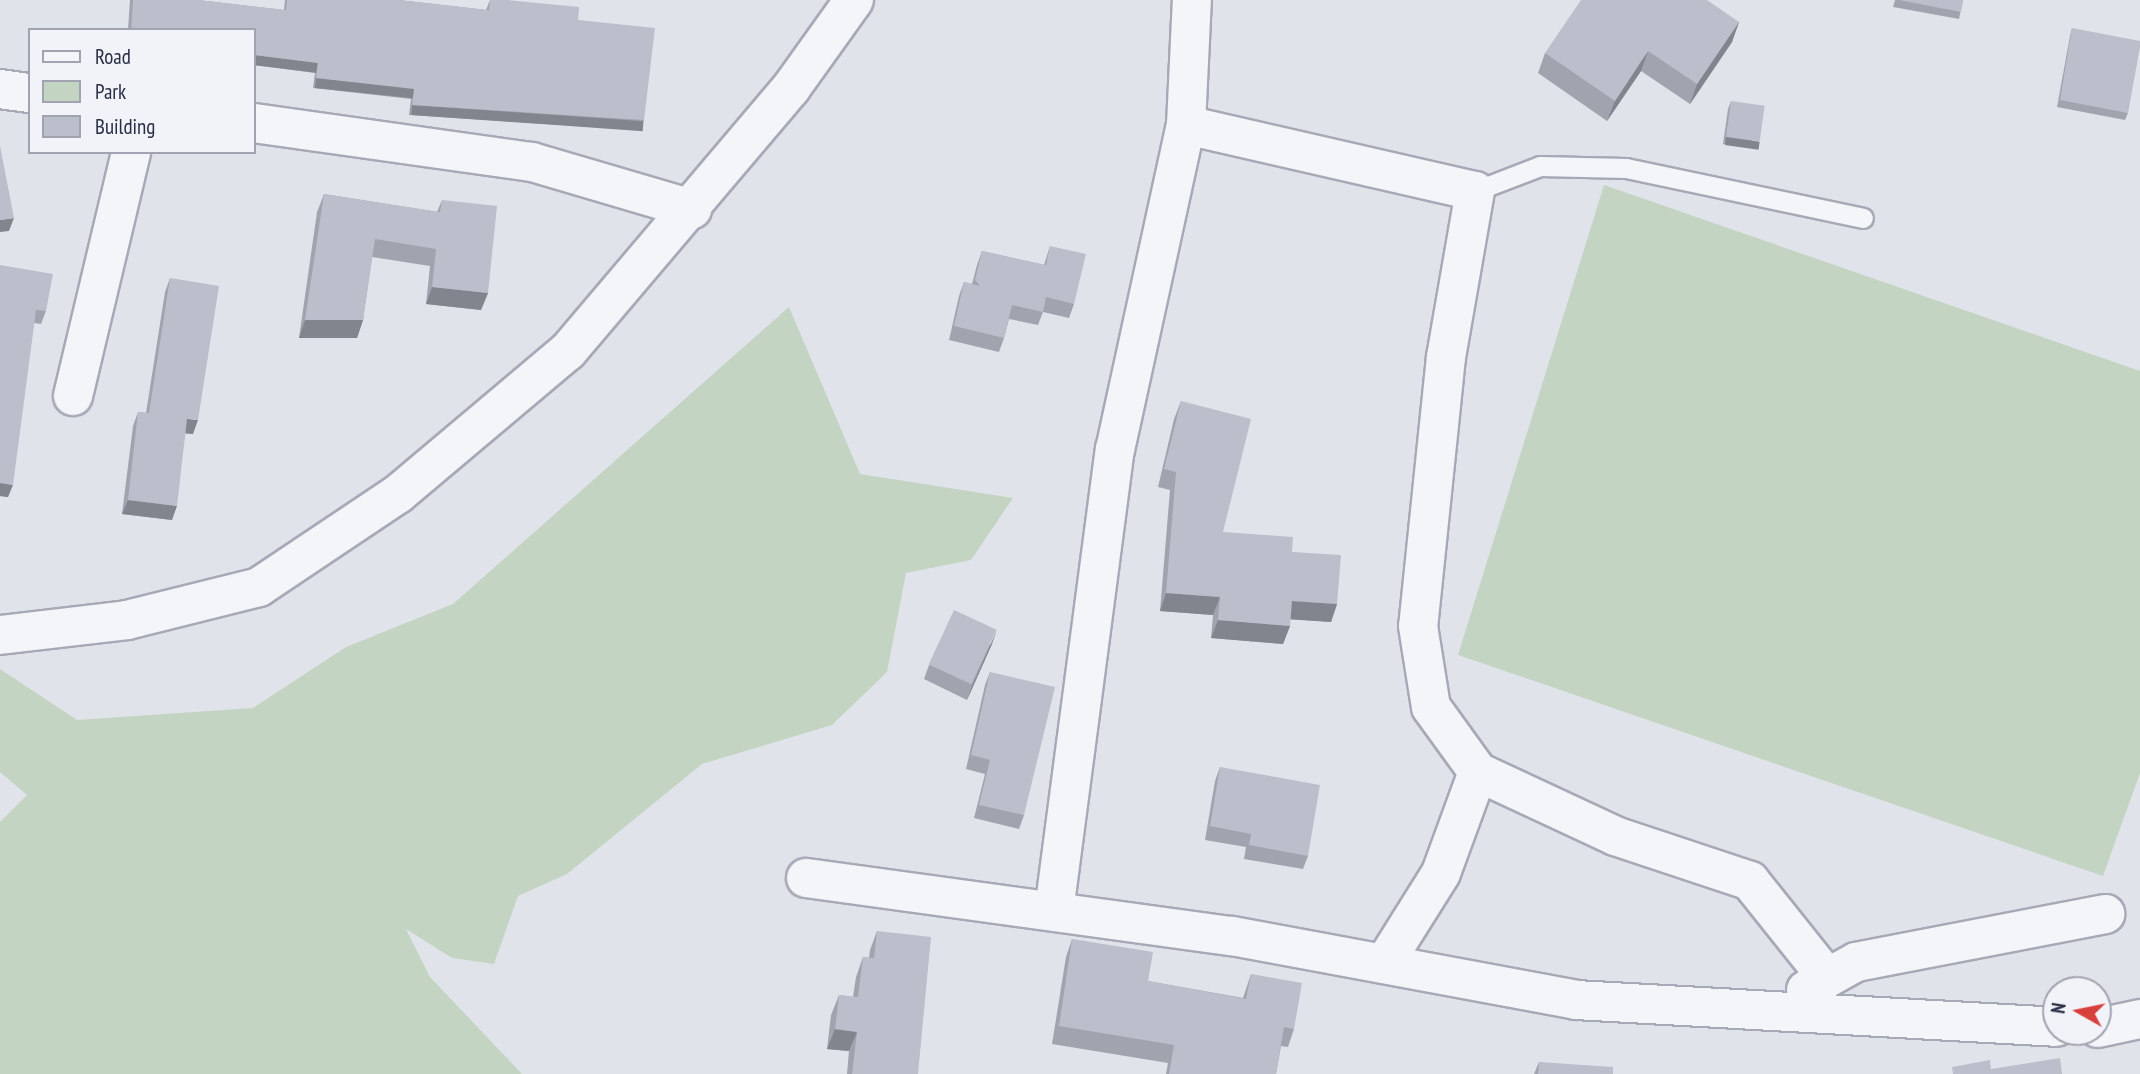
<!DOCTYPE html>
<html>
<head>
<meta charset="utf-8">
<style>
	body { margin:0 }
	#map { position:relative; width:2140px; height:1074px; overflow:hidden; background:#e1e3eb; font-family:"PT Sans Narrow",sans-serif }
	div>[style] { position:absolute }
	.green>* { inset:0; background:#c3d5c2 }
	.roads { filter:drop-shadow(2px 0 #a6a9b6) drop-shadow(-2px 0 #a6a9b6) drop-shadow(0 2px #a6a9b6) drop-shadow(0 -2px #a6a9b6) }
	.service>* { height:19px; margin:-9.5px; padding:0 9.5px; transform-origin:9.5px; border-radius:9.5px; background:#f4f5f9 }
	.minor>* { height:38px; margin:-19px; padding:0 19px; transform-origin:19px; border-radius:19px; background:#f4f5f9 }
	.wall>* { inset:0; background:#a1a3af }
	.shaded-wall>* { inset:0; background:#83858e; transform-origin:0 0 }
	.building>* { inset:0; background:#bbbecb; transform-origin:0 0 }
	span { translate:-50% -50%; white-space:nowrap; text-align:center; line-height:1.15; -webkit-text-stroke:5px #f1f3f8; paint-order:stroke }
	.legend { position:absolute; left:28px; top:28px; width:228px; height:126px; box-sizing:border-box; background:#f1f3f8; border:2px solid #a1a4b0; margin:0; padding:9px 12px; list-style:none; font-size:21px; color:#282e44 }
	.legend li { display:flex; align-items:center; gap:14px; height:35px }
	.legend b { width:35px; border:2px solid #a1a4b0 }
	.north { position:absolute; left:2042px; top:976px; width:70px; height:70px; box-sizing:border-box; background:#f1f3f8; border:2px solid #a1a4b0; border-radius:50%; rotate:279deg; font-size:19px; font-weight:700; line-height:28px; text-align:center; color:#282e44 }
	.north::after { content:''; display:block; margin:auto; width:24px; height:32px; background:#d8403e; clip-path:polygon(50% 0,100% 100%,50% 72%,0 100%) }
</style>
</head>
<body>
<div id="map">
	<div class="green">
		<i style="clip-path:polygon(1604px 185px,2140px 371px,2140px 773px,2103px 876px,1458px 655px)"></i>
		<i style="clip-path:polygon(789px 307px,860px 474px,1013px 498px,971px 560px,906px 573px,887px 672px,832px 725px,702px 764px,567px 874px,518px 896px,494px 964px,452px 958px,406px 929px,430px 977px,522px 1074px,0 1074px,0 822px,27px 795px,0 772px,0 669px,77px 720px,253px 708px,346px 647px,453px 604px)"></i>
	</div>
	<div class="roads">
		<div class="service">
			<i style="left:1475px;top:191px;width:70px;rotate:-21deg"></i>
			<i style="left:1540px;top:166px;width:86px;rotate:1.3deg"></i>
			<i style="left:1626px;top:168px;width:242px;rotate:11.9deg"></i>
		</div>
		<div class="minor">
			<i style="left:0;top:89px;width:30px;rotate:8deg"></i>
			<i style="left:254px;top:123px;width:281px;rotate:8deg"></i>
			<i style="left:532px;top:162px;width:167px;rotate:16.4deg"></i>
			<i style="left:1186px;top:125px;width:296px;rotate:12.9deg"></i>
			<i style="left:1475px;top:191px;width:169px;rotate:99.9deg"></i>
			<i style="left:1446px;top:357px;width:270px;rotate:95.9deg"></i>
			<i style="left:1418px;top:626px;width:82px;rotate:80.9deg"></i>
			<i style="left:1431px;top:707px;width:80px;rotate:54.1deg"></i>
			<i style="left:1478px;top:772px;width:151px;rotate:25deg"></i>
			<i style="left:1615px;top:836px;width:142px;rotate:18.4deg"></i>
			<i style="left:1750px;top:881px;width:120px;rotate:51.4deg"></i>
			<i style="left:73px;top:396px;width:251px;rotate:-76.6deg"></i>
			<i style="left:0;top:635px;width:128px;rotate:-6.7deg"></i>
			<i style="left:127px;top:620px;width:136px;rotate:-14deg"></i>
			<i style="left:259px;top:587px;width:167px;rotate:-33.8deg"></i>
			<i style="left:398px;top:494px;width:222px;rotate:-40.1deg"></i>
			<i style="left:568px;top:351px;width:345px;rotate:-49.7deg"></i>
			<i style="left:791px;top:88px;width:108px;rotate:-54.4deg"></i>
			<i style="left:806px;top:878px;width:430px;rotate:7.8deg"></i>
			<i style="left:1232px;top:936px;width:350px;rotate:10.5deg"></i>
			<i style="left:1576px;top:1000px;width:481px;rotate:3.2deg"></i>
			<i style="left:1054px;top:911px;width:465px;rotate:-82.5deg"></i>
			<i style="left:1115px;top:450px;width:333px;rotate:-77.7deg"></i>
			<i style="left:1186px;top:125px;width:125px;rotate:-87.3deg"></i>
			<i style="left:1384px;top:964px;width:107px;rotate:-57.9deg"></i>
			<i style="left:1441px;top:873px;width:108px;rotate:-69.9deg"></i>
			<i style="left:1806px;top:990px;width:57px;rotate:-29.2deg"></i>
			<i style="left:1856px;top:962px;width:254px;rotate:-10.9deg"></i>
			<i style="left:2098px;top:1028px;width:43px;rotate:-12.1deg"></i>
		</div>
	</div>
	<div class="wall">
		<i style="clip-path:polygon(130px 0,198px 0,284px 10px,285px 0,399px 0,486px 10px,490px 0,578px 20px,644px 120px,640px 130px,409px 115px,411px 99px,313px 88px,315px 73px,254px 65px,254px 30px,128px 30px)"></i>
		<i style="clip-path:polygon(1895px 0,1963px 0,1959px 19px,1893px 7px)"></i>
		<i style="clip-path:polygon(1739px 22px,1732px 42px,1690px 104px,1641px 71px,1607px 121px,1538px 73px,1545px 53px)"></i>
		<i style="clip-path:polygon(2072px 28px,2128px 113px,2125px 120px,2057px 107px,2070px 36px)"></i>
		<i style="clip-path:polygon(1731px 101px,1757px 149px,1723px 144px,1728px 109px)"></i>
		<i style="clip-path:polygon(324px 194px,437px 212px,442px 200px,488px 293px,481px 310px,426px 304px,430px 266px,372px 257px,363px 320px,357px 338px,299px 338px,317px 212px)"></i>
		<i style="clip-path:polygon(1050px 246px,1074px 304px,1069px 318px,1043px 312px,1038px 325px,1009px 319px,1004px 338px,999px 352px,949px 340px,959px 296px,964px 282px,972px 284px,977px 265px,982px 251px,1044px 265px)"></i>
		<i style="clip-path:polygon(0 265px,46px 311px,41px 324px,34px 323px,8px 497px,0 496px)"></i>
		<i style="clip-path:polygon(170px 278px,193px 434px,185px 433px,172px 520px,122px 514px,133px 426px,138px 412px,146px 413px,165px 292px)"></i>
		<i style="clip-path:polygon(1181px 401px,1223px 532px,1292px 552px,1337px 604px,1331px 622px,1290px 619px,1290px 626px,1283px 644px,1211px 638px,1213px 615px,1160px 611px,1170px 490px,1158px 487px,1174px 419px)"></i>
		<i style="clip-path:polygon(992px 644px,967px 700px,924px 679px,929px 665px)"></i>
		<i style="clip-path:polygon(990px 672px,1024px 815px,1019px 829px,974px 818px,985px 774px,966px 769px,985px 685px)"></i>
		<i style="clip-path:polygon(1220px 767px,1308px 856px,1303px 869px,1244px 859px,1246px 847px,1205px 840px,1215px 781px)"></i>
		<i style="clip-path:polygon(877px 931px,918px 1074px,847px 1074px,849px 1051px,827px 1049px,831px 1015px,839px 995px,853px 997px,856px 977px,863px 957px,869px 958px,870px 950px)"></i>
		<i style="clip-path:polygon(1072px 939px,1148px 981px,1243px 998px,1251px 974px,1294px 1029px,1288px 1047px,1281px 1046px,1276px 1074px,1166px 1074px,1168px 1063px,1052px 1044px,1066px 957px)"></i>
		<i style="clip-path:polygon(1539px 1062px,1613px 1074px,1534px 1074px)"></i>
	</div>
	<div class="shaded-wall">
		<i style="clip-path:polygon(1739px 22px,1732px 42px,1690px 104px,1697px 84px)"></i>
		<i style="clip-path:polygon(1648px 51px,1641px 71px,1607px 121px,1615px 101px)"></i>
		<i style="left:254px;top:55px;width:64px;height:10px;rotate:7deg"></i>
		<i style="left:316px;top:78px;width:99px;height:10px;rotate:6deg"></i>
		<i style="left:412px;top:105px;width:232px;height:10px;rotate:4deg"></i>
		<i style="left:1726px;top:137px;width:34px;height:8px;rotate:8deg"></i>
		<i style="clip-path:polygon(14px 218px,9px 231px,0 232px,0 220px)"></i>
		<i style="clip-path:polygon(432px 287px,488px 293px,481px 310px,426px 304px)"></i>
		<i style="clip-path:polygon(305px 320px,363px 320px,357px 338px,299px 338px)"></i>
		<i style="clip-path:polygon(187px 419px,198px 420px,193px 434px,182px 433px)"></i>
		<i style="clip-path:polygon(0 483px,13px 485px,8px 497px,0 496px)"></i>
		<i style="clip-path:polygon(128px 500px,177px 506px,172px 520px,122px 514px)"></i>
		<i style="clip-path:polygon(1166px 593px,1220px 597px,1213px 615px,1160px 611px)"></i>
		<i style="clip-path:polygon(1292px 601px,1337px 604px,1331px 622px,1285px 619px)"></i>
		<i style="clip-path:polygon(1218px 620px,1290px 626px,1283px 644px,1211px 638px)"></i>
		<i style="clip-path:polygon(997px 630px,992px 644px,967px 700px,972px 686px)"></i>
		<i style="clip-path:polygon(835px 1029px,857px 1032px,849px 1051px,827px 1049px)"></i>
	</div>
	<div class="building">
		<i style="clip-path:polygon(133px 0,198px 0,286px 10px,287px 0,399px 0,489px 10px,490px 0,507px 0,579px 7px,578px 20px,655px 28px,644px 120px,412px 105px,414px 89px,316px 78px,318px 63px,254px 55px,254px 30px,131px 30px)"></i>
		<i style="clip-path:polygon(1581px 0,1707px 0,1739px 22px,1697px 84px,1648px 51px,1615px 101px,1545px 53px)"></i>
		<i style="clip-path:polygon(1899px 0,1963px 0,1961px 12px)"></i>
		<i style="clip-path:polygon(2072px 28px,2140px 41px,2140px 47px,2128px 113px,2060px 100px)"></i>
		<i style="left:1731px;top:101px;width:34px;height:36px;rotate:8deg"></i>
		<i style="clip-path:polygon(0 146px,14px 218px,0 220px)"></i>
		<i style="clip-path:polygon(324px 194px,440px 212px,442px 200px,497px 206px,488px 293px,432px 287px,436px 249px,375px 239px,363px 320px,305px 320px)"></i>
		<i style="clip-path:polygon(1050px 246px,1086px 254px,1074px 304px,1046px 297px,1043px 312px,1012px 305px,1004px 338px,954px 326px,964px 282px,980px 286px,975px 280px,982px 251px,1046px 265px)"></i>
		<i style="clip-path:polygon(0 265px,53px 274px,46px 311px,36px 310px,13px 485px,0 483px)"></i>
		<i style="clip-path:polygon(170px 278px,219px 286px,198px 420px,187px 419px,177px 506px,128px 500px,138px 412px,149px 413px)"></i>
		<i style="clip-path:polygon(1181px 401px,1251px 419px,1223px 532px,1293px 537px,1292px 552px,1341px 555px,1337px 604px,1292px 601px,1290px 626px,1218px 620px,1220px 597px,1166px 593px,1176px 472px,1164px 469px)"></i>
		<i style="left:954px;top:610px;width:47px;height:60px;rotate:25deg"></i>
		<i style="clip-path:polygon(990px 672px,1055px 687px,1024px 815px,979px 805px,990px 760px,971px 755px)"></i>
		<i style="clip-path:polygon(1220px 767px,1320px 785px,1308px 856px,1249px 845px,1251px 834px,1210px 826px)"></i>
		<i style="clip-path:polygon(877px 931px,931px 937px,918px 1074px,852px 1074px,857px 1032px,835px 1029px,839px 995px,858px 997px,863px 957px,874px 958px)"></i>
		<i style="clip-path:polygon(1072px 939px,1153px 952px,1148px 981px,1246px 999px,1251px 974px,1302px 983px,1294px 1029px,1284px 1027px,1276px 1074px,1169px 1074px,1174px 1045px,1059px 1026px)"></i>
		<i style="clip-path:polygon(2060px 1058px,2062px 1074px,1953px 1074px,1952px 1067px,1990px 1060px,1991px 1069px)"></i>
		<i style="clip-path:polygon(1539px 1062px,1613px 1067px,1613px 1074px,1538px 1074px)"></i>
	</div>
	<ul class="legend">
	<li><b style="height:9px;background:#f4f5f9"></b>Road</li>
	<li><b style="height:19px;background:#c3d5c2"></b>Park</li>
	<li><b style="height:19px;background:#bbbecb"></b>Building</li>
	</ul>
	<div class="north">N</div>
</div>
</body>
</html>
